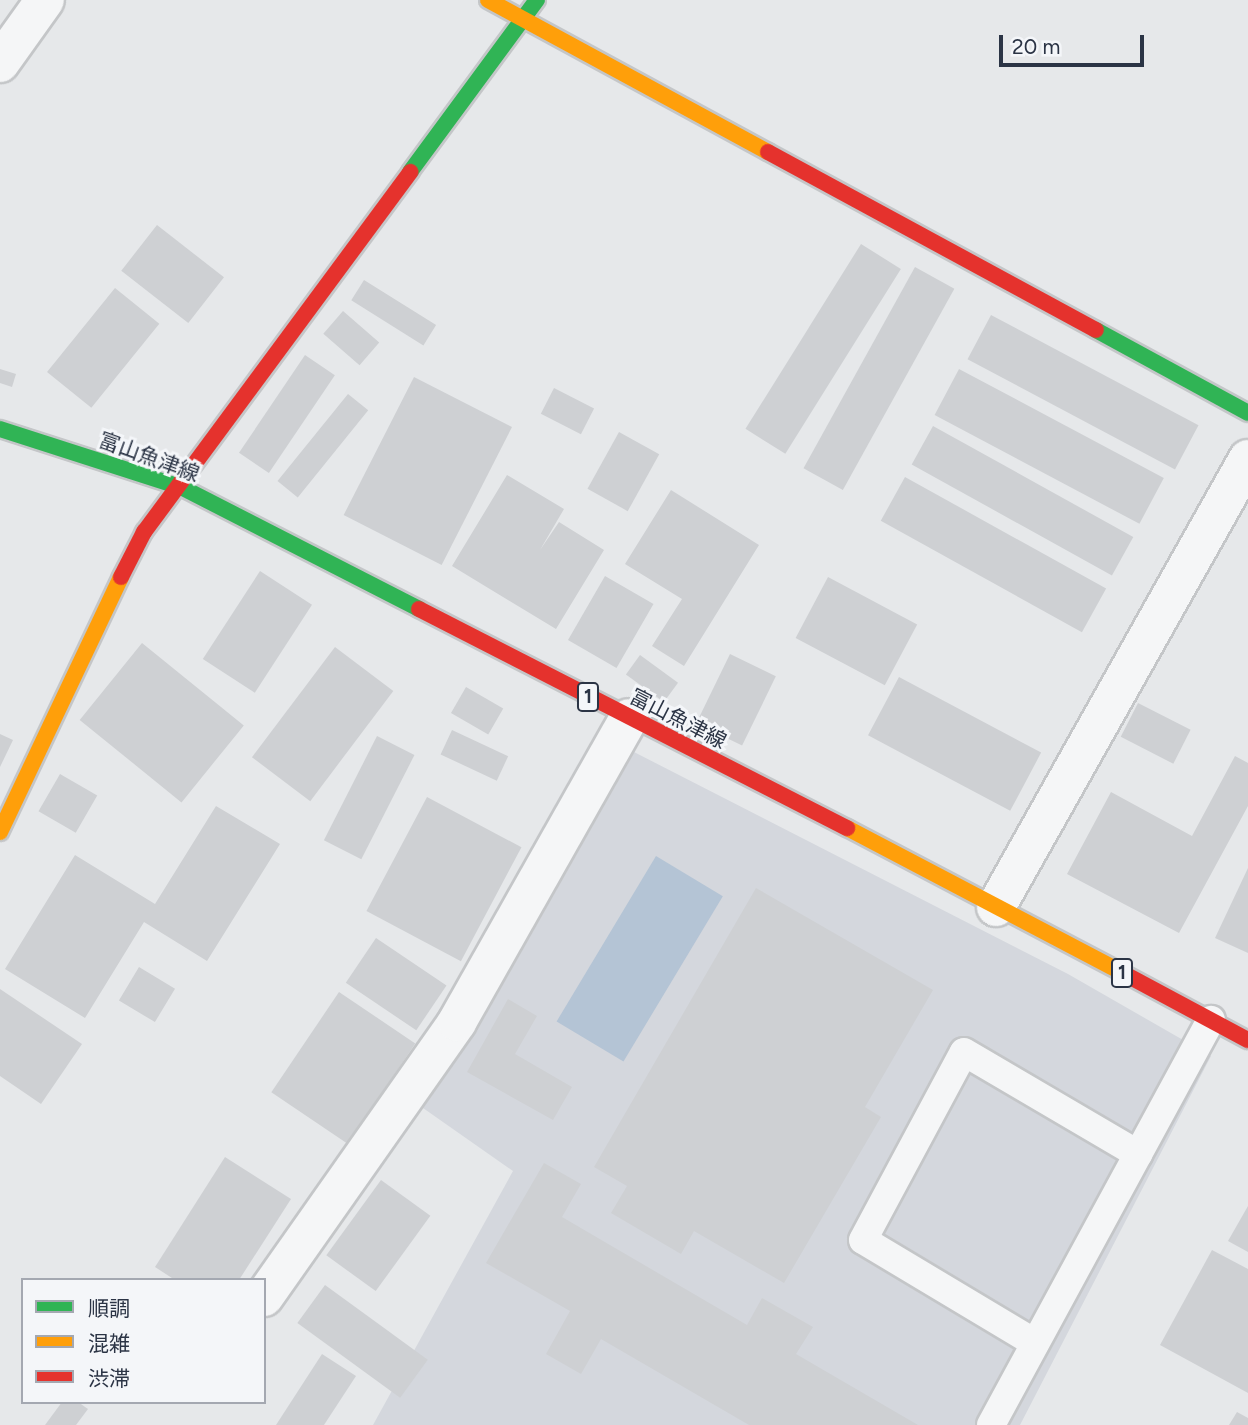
<!DOCTYPE html>
<html>
<head>
<meta charset="utf-8">
<style>
	body { margin:0 }
	#map { position:relative; width:1248px; height:1425px; overflow:hidden; background:#e6e8ea; font-family:Figtree,"Noto Sans JP",sans-serif }
	div>[style] { position:absolute }
	.built>* { inset:0; background:#d4d7dd }
	.water>* { inset:0; background:#b4c4d5; transform-origin:0 0 }
	.building>* { inset:0; background:#ced0d3; transform-origin:0 0 }
	.roads { filter:drop-shadow(2px 0 #c4c6c8) drop-shadow(-2px 0 #c4c6c8) drop-shadow(0 2px #c4c6c8) drop-shadow(0 -2px #c4c6c8) }
	.lane>* { height:28px; margin:-14px; padding:0 14px; transform-origin:14px; border-radius:14px; background:#f5f6f7 }
	.street>* { height:38px; margin:-19px; padding:0 19px; transform-origin:19px; border-radius:19px; background:#f5f6f7 }
	.fast>* { height:16px; margin:-8px; padding:0 8px; transform-origin:8px; border-radius:8px; background:#30b455 }
	.slow>* { height:16px; margin:-8px; padding:0 8px; transform-origin:8px; border-radius:8px; background:#ff9f0a }
	.jam>* { height:16px; margin:-8px; padding:0 8px; transform-origin:8px; border-radius:8px; background:#e5322d }
	span { translate:-50% -50%; white-space:nowrap; text-align:center; line-height:1.15; -webkit-text-stroke:6px #f4f6f9; paint-order:stroke }
	.shield-label span { padding:2px 5px; background:#f4f6f9; border:2px solid; border-radius:5px; -webkit-text-stroke-width:0 }
	.shield-label { font-size:19px; color:#2b3445; font-weight:700 }
	.street-label { font-size:21px; color:#2b3445 }
	.legend { position:absolute; left:21px; top:1278px; width:245px; height:126px; box-sizing:border-box; background:#f4f6f9; border:2px solid #a4a8b1; margin:0; padding:9px 12px; list-style:none; font-size:21px; color:#2b3445 }
	.legend li { display:flex; align-items:center; gap:14px; height:35px }
	.legend b { width:35px; border:2px solid #a4a8b1 }
	.scale { position:absolute; left:999px; top:35px; width:145px; height:32px; box-sizing:border-box; border:4px solid #2b3445; border-top:0; padding-left:9px; font-size:21px; line-height:24px; white-space:nowrap; color:#2b3445; -webkit-text-stroke:5px #f4f6f9; paint-order:stroke }
</style>
</head>
<body>
<div id="map">
	<div class="built">
		<i style="clip-path:polygon(634px 752px,1068px 974px,1211px 1056px,1020px 1425px,373px 1425px,513px 1171px,423px 1108px)"></i>
	</div>
	<div class="water">
		<i style="left:656px;top:856px;width:78px;height:193px;rotate:31deg"></i>
	</div>
	<div class="building">
		<i style="left:157px;top:225px;width:85px;height:58px;rotate:38deg"></i>
		<i style="left:861px;top:244px;width:47px;height:218px;rotate:32deg"></i>
		<i style="left:915px;top:267px;width:45px;height:230px;rotate:29deg"></i>
		<i style="left:364px;top:280px;width:85px;height:24px;rotate:32deg"></i>
		<i style="left:115px;top:288px;width:57px;height:108px;rotate:39deg"></i>
		<i style="left:343px;top:311px;width:48px;height:30px;rotate:41deg"></i>
		<i style="left:991px;top:315px;width:235px;height:50px;rotate:28deg"></i>
		<i style="left:305px;top:355px;width:36px;height:118px;rotate:34deg"></i>
		<i style="clip-path:polygon(0 369px,16px 374px,12px 387px,0 383px)"></i>
		<i style="left:959px;top:369px;width:232px;height:52px;rotate:28deg"></i>
		<i style="left:414px;top:377px;width:110px;height:155px;rotate:27deg"></i>
		<i style="left:554px;top:388px;width:45px;height:29px;rotate:27deg"></i>
		<i style="left:348px;top:394px;width:26px;height:112px;rotate:39deg"></i>
		<i style="left:933px;top:426px;width:229px;height:44px;rotate:29deg"></i>
		<i style="left:619px;top:432px;width:46px;height:65px;rotate:29deg"></i>
		<i style="clip-path:polygon(507px 475px,564px 509px,540px 550px,559px 522px,604px 550px,556px 629px,452px 566px)"></i>
		<i style="left:905px;top:477px;width:230px;height:50px;rotate:29deg"></i>
		<i style="clip-path:polygon(671px 490px,759px 545px,684px 666px,652px 646px,682px 599px,625px 564px)"></i>
		<i style="left:260px;top:571px;width:62px;height:105px;rotate:33deg"></i>
		<i style="left:605px;top:576px;width:56px;height:74px;rotate:30deg"></i>
		<i style="left:828px;top:577px;width:101px;height:69px;rotate:28deg"></i>
		<i style="left:142px;top:643px;width:131px;height:99px;rotate:39deg"></i>
		<i style="left:335px;top:647px;width:73px;height:138px;rotate:37deg"></i>
		<i style="left:730px;top:654px;width:51px;height:77px;rotate:26deg"></i>
		<i style="left:640px;top:655px;width:47px;height:24px;rotate:36deg"></i>
		<i style="left:899px;top:677px;width:161px;height:66px;rotate:28deg"></i>
		<i style="left:466px;top:687px;width:43px;height:30px;rotate:30deg"></i>
		<i style="left:1138px;top:703px;width:59px;height:38px;rotate:27deg"></i>
		<i style="left:452px;top:730px;width:62px;height:27px;rotate:25deg"></i>
		<i style="clip-path:polygon(0 734px,13px 740px,0 767px)"></i>
		<i style="left:377px;top:736px;width:42px;height:117px;rotate:27deg"></i>
		<i style="clip-path:polygon(1235px 756px,1248px 763px,1248px 806px,1179px 933px,1067px 874px,1111px 792px,1192px 836px)"></i>
		<i style="left:60px;top:774px;width:43px;height:43px;rotate:30deg"></i>
		<i style="left:427px;top:797px;width:107px;height:129px;rotate:28deg"></i>
		<i style="clip-path:polygon(216px 806px,280px 844px,207px 961px,144px 922px,85px 1018px,5px 969px,75px 855px,155px 904px)"></i>
		<i style="clip-path:polygon(1248px 868px,1248px 953px,1215px 938px)"></i>
		<i style="clip-path:polygon(756px 888px,933px 990px,865px 1107px,881px 1117px,784px 1283px,694px 1231px,681px 1254px,611px 1213px,627px 1186px,594px 1167px)"></i>
		<i style="left:376px;top:938px;width:85px;height:54px;rotate:34deg"></i>
		<i style="left:139px;top:967px;width:42px;height:39px;rotate:31deg"></i>
		<i style="clip-path:polygon(0 989px,82px 1044px,41px 1104px,0 1076px)"></i>
		<i style="left:339px;top:992px;width:92px;height:121px;rotate:34deg"></i>
		<i style="clip-path:polygon(508px 999px,537px 1016px,515px 1054px,572px 1087px,553px 1120px,467px 1072px)"></i>
		<i style="clip-path:polygon(225px 1157px,291px 1199px,239px 1280px,175px 1280px,155px 1267px)"></i>
		<i style="clip-path:polygon(544px 1163px,581px 1184px,562px 1217px,747px 1325px,762px 1298px,813px 1327px,796px 1354px,918px 1425px,749px 1425px,601px 1339px,581px 1374px,546px 1354px,570px 1311px,486px 1263px)"></i>
		<i style="left:381px;top:1180px;width:61px;height:93px;rotate:36deg"></i>
		<i style="clip-path:polygon(1248px 1206px,1248px 1252px,1228px 1241px)"></i>
		<i style="clip-path:polygon(1212px 1250px,1248px 1269px,1248px 1393px,1160px 1345px)"></i>
		<i style="left:325px;top:1285px;width:127px;height:47px;rotate:36deg"></i>
		<i style="clip-path:polygon(322px 1354px,356px 1376px,324px 1425px,276px 1425px)"></i>
		<i style="clip-path:polygon(62px 1402px,78px 1402px,88px 1409px,76px 1425px,45px 1425px)"></i>
		<i style="clip-path:polygon(1237px 1412px,1248px 1418px,1248px 1425px,1229px 1425px)"></i>
	</div>
	<div class="roads">
		<div class="lane">
			<i style="left:1035px;top:1343px;width:200px;rotate:-149.1deg"></i>
			<i style="left:863px;top:1240px;width:213px;rotate:-61.8deg"></i>
			<i style="left:964px;top:1052px;width:202px;rotate:30.4deg"></i>
			<i style="left:991px;top:1425px;width:461px;rotate:-61.5deg"></i>
		</div>
		<div class="street">
			<i style="left:0;top:63px;width:77px;rotate:-54.5deg"></i>
			<i style="left:996px;top:907px;width:514px;rotate:-60.64deg"></i>
			<i style="left:264px;top:1297px;width:336px;rotate:-54.9deg"></i>
			<i style="left:457px;top:1022px;width:349px;rotate:-60.5deg"></i>
		</div>
		<div class="fast">
			<i style="left:410px;top:172px;width:214px;rotate:-53.6deg"></i>
			<i style="left:1096px;top:330px;width:173px;rotate:28.6deg"></i>
			<i style="left:0;top:429px;width:190px;rotate:17.8deg"></i>
			<i style="left:181px;top:487px;width:267px;rotate:27.1deg"></i>
		</div>
		<div class="slow">
			<i style="left:488px;top:0;width:319px;rotate:28.5deg"></i>
			<i style="left:847px;top:828px;width:310px;rotate:27.7deg"></i>
			<i style="left:0;top:832px;width:282px;rotate:-64.6deg"></i>
		</div>
		<div class="jam">
			<i style="left:768px;top:152px;width:373px;rotate:28.5deg"></i>
			<i style="left:121px;top:577px;width:51px;rotate:-62.9deg"></i>
			<i style="left:144px;top:532px;width:448px;rotate:-53.5deg"></i>
			<i style="left:419px;top:609px;width:481px;rotate:27.1deg"></i>
			<i style="left:1121px;top:972px;width:144px;rotate:28.2deg"></i>
		</div>
	</div>
	<div class="shield-label">
		<span style="left:588px;top:697px">1</span>
		<span style="left:1122px;top:973px">1</span>
	</div>
	<div class="street-label">
		<span style="left:149px;top:457px;rotate:20deg">富山魚津線</span>
		<span style="left:678px;top:719px;rotate:27deg">富山魚津線</span>
	</div>
	<ul class="legend">
	<li><b style="height:9px;background:#30b455"></b>順調</li>
	<li><b style="height:9px;background:#ff9f0a"></b>混雑</li>
	<li><b style="height:9px;background:#e5322d"></b>渋滞</li>
	</ul>
	<div class="scale">20 m</div>
</div>
</body>
</html>
